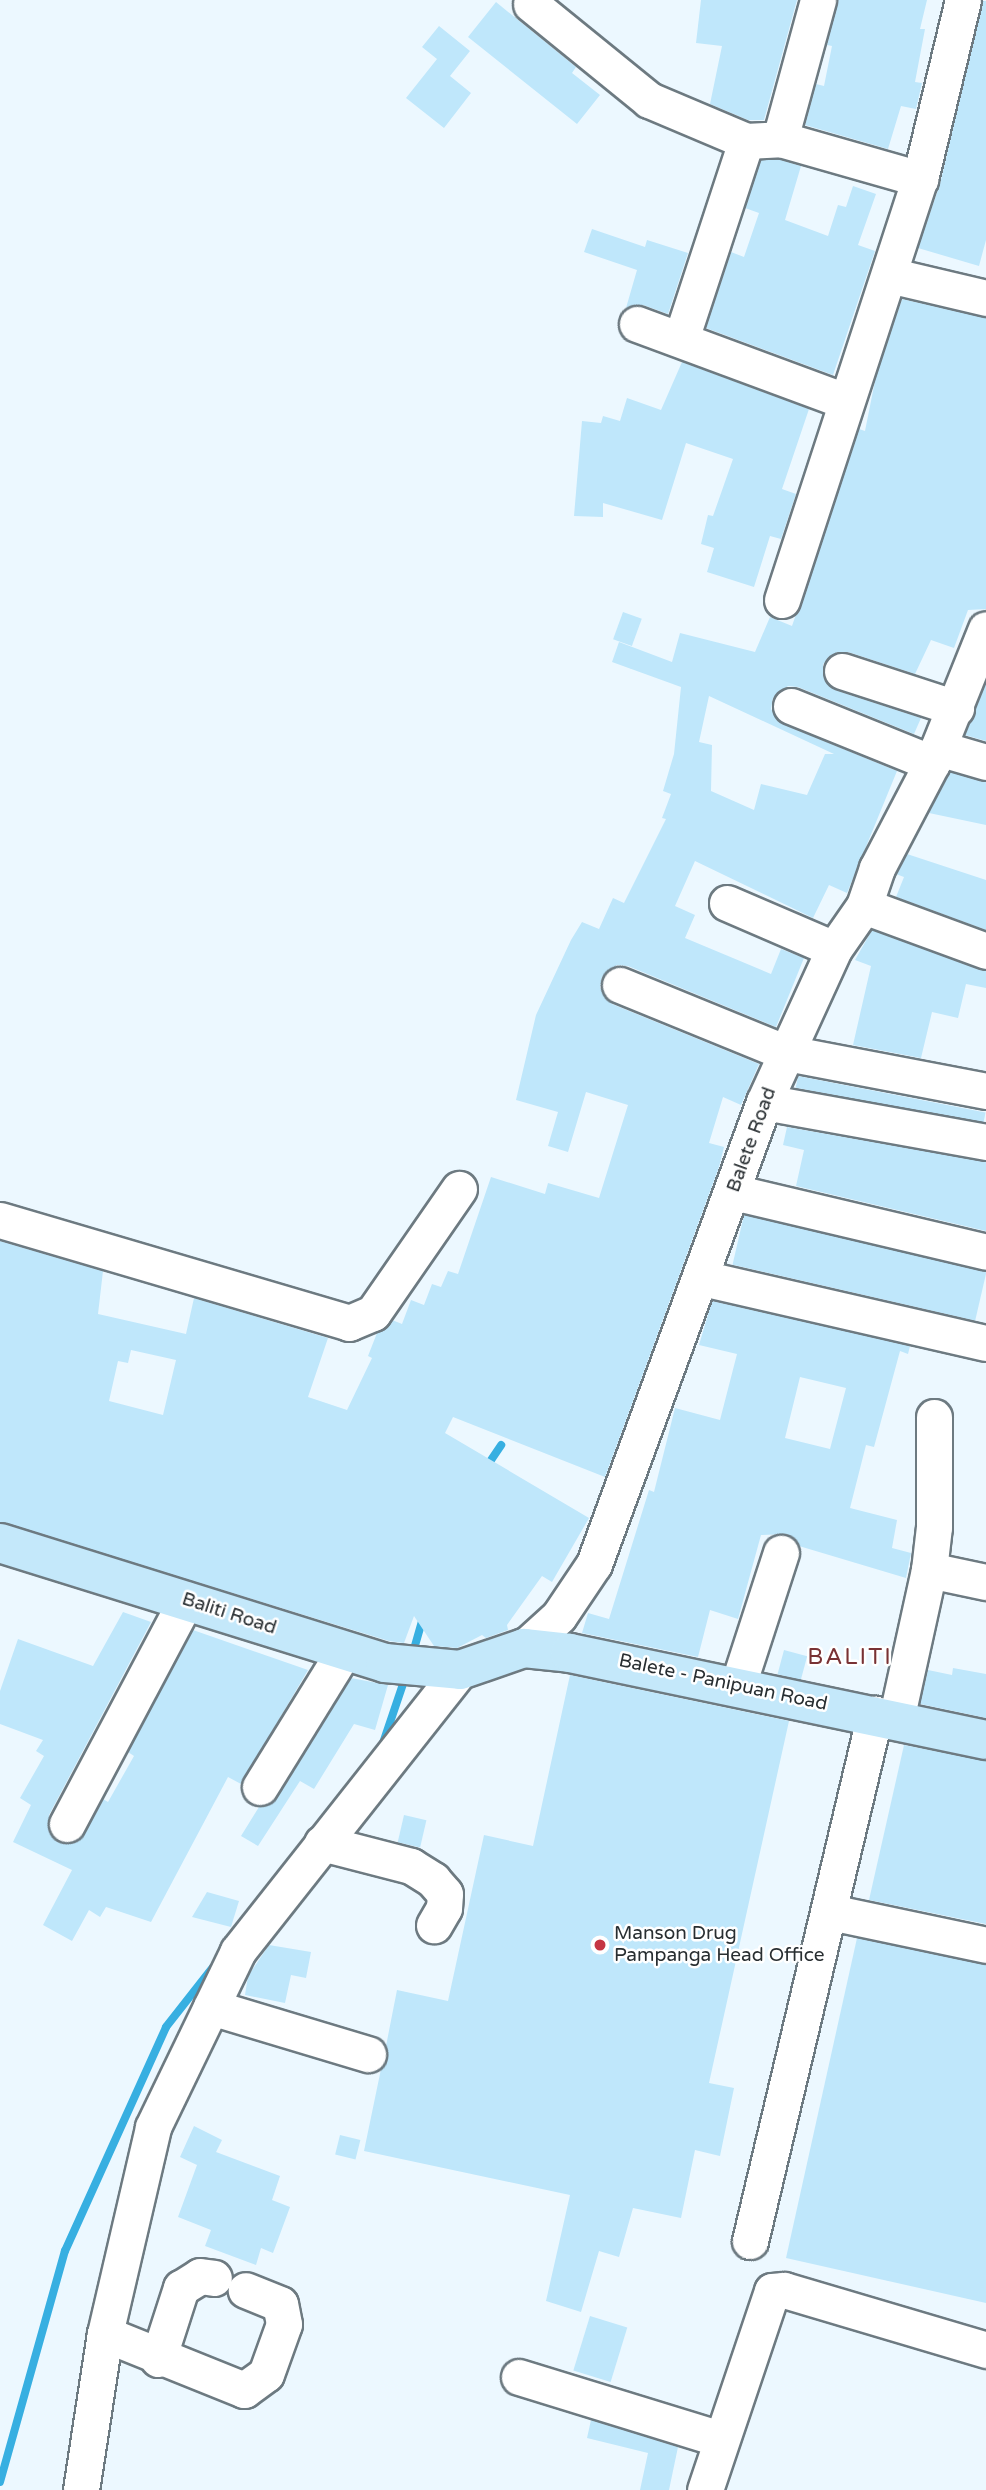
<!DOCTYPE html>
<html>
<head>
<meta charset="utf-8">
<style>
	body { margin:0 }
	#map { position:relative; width:986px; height:2490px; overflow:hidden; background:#ecf8ff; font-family:"Varela Round",sans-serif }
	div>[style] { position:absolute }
	.stream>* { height:8px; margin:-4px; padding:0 4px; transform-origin:4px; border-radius:4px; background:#37afe1 }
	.building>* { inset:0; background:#bfe7fb; transform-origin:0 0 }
	.roads { filter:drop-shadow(2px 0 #6d7a81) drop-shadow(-2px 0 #6d7a81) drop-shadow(0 2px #6d7a81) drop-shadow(0 -2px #6d7a81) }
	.minor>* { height:35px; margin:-17.5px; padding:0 17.5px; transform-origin:17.5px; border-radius:17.5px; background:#fff }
	.major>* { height:38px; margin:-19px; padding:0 19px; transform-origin:19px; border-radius:19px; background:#c4e8fa }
	.dots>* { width:19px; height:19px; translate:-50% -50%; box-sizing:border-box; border:4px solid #fff; border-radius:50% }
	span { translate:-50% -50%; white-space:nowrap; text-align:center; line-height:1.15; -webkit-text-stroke:5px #fff; paint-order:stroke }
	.street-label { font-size:19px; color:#282e31 }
	.poi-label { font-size:19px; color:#282e31 }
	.left { translate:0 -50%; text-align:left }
	.quarter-label { font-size:23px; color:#793234; letter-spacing:2px }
</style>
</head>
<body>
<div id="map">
	<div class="stream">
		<i style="left:485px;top:1469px;width:29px;rotate:-56deg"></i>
		<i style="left:412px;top:1656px;width:40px;rotate:-74deg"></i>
		<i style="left:382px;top:1746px;width:75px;rotate:-71.3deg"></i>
		<i style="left:0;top:2482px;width:240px;rotate:-74.3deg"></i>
		<i style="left:65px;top:2251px;width:246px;rotate:-65.7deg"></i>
		<i style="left:166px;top:2027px;width:76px;rotate:-51.9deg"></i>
	</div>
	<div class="building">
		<i style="clip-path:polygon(701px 0,797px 0,764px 120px,748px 120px,710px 104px,722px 46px,696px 43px)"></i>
		<i style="clip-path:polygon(838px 0,927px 0,920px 29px,925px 29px,915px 82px,922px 83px,916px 109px,901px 106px,888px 149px,805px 125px,816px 84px,824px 86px,832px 46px,827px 45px)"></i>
		<i style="clip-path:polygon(983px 1px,986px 1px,986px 240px,979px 266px,918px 248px,940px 184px)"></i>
		<i style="clip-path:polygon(496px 2px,576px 67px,572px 73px,600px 95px,577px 124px,468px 37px)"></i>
		<i style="clip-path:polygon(439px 26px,470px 51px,450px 76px,471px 93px,444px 128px,406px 98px,437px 59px,422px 47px)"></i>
		<i style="clip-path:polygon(778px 159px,801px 166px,785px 220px,828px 236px,838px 205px,846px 207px,853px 186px,876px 194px,858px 245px,875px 251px,833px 375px,706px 328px,731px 252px,744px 257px,759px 213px,745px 208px,761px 160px)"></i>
		<i style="clip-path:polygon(592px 229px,645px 247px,647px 240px,688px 253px,668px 314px,643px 305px,626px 308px,637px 270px,584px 252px)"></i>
		<i style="clip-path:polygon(evenodd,902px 299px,986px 318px,986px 609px,968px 610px,954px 648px,931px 640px,915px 674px,848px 652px,837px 652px,823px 664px,823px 676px,835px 690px,921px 718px,914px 734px,798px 687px,788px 686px,773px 698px,771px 709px,783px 724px,897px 771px,847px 893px,829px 885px,813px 918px,695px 861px,675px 906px,695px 915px,685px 938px,771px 974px,781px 949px,804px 958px,776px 1027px,628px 966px,617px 965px,602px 977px,600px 988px,612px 1004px,759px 1064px,741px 1105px,723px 1097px,709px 1143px,724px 1147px,719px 1167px,605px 1477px,453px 1417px,445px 1433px,589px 1518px,552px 1582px,542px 1576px,507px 1625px,508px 1630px,486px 1638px,482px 1635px,457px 1648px,434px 1646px,414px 1616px,404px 1643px,389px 1641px,0 1522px,0 1241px,103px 1271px,98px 1314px,186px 1334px,194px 1298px,328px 1338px,308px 1397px,347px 1410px,372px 1358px,368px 1356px,377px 1333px,392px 1320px,402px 1324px,411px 1300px,424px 1305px,432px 1284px,441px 1287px,448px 1271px,458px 1274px,491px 1177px,545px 1194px,548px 1183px,599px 1198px,628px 1105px,586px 1092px,568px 1152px,548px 1146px,558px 1112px,516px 1100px,536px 1015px,571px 940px,582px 922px,599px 929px,613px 898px,624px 903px,666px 819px,662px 818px,671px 794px,663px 791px,674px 754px,681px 687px,612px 662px,619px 642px,672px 662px,680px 633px,755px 652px,770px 617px,792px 626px,859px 429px,865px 431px,876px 376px,902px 299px,709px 696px,834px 754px,825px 754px,807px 795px,761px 784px,754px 810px,711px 791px,712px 745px,699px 742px,709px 696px,902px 299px,131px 1350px,176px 1360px,163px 1415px,109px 1401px,118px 1361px,128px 1363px,131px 1350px)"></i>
		<i style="clip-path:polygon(682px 362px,809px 409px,782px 489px,796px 494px,781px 539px,770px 536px,754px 587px,707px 572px,714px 548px,701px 544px,708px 515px,713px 516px,733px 459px,686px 443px,662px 520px,603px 503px,603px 517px,574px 516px,582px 421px,601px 423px,603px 416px,620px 421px,627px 398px,661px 410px)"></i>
		<i style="left:623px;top:612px;width:20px;height:29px;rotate:20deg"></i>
		<i style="clip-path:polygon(986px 683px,986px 741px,965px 735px)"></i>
		<i style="clip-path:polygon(950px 772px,986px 782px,986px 825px,929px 813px)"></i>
		<i style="clip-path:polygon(907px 854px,986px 880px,986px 930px,896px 897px,904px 877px,896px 874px)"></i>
		<i style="clip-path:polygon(872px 930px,986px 971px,986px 988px,966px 984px,958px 1018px,932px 1012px,921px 1058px,853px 1045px,871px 966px,855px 960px)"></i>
		<i style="left:798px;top:1076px;width:191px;height:12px;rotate:11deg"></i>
		<i style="clip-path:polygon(787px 1127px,986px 1162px,986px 1231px,796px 1186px,804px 1150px,783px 1145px)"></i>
		<i style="left:744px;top:1215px;width:249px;height:51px;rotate:13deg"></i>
		<i style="clip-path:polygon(evenodd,712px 1301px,910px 1346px,908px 1354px,900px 1351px,874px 1447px,866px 1445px,850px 1508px,897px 1520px,892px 1548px,911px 1553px,906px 1578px,799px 1546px,787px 1534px,761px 1535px,738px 1619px,710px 1610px,698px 1657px,582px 1633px,588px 1613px,609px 1619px,649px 1490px,654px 1492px,675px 1408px,720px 1420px,737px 1354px,699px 1345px,712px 1301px,800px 1377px,846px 1388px,830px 1449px,785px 1438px,800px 1377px)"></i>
		<i style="clip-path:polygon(123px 1612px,151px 1622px,49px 1815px,50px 1834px,58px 1842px,78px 1841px,103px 1799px,108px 1802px,134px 1756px,128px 1752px,193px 1630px,308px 1670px,241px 1784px,228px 1777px,151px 1922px,106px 1907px,100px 1917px,89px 1910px,72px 1941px,43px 1925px,72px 1870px,13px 1842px,31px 1805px,20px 1798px,44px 1756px,36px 1751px,43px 1740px,0 1724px,0 1691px,18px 1639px,93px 1666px)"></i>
		<i style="left:784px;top:1650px;width:24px;height:25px;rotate:15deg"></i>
		<i style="clip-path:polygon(953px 1668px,986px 1674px,986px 1718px,920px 1704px,928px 1670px,952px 1675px)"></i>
		<i style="clip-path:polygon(570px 1675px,789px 1721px,709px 2083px,734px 2088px,720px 2156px,695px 2150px,681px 2218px,633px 2208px,619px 2257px,599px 2251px,581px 2312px,546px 2301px,570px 2195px,364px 2151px,381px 2069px,387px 2059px,386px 2046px,397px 1990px,448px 2001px,484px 1835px,533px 1846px)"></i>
		<i style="clip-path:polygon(351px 1678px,388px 1685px,375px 1730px,354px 1724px,314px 1789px,300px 1781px,258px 1846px,241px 1836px,259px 1807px,277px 1798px)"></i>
		<i style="clip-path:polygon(904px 1745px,986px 1761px,986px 1924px,869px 1900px)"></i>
		<i style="left:404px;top:1815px;width:23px;height:28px;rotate:13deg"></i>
		<i style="clip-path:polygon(207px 1892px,239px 1901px,231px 1927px,192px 1917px)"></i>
		<i style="clip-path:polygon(857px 1938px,986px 1965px,986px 2303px,786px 2258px)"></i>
		<i style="clip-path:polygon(269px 1945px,311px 1952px,306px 1978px,291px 1975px,285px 2003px,245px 1995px,248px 1976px)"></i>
		<i style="clip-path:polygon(194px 2126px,222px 2140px,216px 2152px,280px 2176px,272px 2200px,290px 2207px,273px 2253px,261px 2248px,256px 2265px,205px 2246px,211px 2230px,178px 2217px,197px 2165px,180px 2157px)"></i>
		<i style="left:340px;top:2135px;width:21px;height:20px;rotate:14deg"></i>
		<i style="left:590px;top:2316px;width:39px;height:57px;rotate:17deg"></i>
		<i style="clip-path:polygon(591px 2420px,678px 2447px,669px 2490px,640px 2490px,648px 2453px,587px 2438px)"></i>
	</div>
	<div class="roads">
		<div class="minor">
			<i style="left:531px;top:4px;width:152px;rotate:39.1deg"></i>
			<i style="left:649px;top:100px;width:105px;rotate:22.9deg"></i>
			<i style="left:780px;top:139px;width:144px;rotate:-74.7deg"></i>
			<i style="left:889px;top:275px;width:100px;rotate:13.3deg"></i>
			<i style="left:637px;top:324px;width:222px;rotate:20.3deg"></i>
			<i style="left:681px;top:339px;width:208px;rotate:-71.8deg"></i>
			<i style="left:746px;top:141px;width:34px;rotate:-3deg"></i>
			<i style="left:780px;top:139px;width:146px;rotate:15.9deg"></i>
			<i style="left:782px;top:600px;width:443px;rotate:-71.9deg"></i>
			<i style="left:920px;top:179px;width:184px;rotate:-76.5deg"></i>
			<i style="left:842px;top:671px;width:120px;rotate:18deg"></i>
			<i style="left:791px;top:706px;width:152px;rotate:22deg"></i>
			<i style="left:938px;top:748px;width:50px;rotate:16.3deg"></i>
			<i style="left:727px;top:903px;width:116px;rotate:23.3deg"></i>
			<i style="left:864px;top:906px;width:130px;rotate:20.2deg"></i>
			<i style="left:620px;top:985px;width:180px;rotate:22.2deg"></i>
			<i style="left:787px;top:1053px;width:203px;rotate:10.8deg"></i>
			<i style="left:764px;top:1102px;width:226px;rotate:10.2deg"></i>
			<i style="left:733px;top:1192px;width:260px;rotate:13.3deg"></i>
			<i style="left:0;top:1220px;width:364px;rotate:16.4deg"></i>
			<i style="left:349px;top:1323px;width:26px;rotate:-23deg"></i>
			<i style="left:373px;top:1313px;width:151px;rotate:-55.3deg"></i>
			<i style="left:702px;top:1278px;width:291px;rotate:12.9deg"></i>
			<i style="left:929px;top:1570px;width:43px;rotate:-83.4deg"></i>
			<i style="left:934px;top:1527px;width:110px;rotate:-90deg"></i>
			<i style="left:524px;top:1648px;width:47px;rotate:-42.4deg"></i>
			<i style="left:559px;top:1616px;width:63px;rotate:-56.1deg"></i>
			<i style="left:594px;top:1564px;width:492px;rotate:-69.8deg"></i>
			<i style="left:764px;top:1102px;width:168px;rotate:-65.4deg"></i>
			<i style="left:834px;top:949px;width:52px;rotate:-55.1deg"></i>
			<i style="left:864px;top:906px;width:40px;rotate:-71.1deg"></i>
			<i style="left:877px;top:868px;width:119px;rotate:-62.4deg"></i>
			<i style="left:932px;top:763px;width:144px;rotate:-68.1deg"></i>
			<i style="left:738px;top:1685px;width:139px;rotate:-72deg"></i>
			<i style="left:896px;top:1720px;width:154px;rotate:-77.6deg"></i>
			<i style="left:929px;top:1570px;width:58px;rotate:11.9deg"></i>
			<i style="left:260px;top:1787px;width:160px;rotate:-58.3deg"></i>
			<i style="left:67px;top:1824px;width:254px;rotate:-62deg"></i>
			<i style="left:322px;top:1843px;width:92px;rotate:14.5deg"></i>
			<i style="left:411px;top:1866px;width:26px;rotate:32deg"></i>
			<i style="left:433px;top:1880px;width:18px;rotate:49deg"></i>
			<i style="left:445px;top:1894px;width:14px;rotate:94deg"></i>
			<i style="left:444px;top:1908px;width:20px;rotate:120deg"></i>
			<i style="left:830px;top:1912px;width:159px;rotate:11.9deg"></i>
			<i style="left:211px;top:2007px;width:164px;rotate:16.7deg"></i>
			<i style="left:750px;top:2241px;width:542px;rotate:-76.66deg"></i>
			<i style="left:105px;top:2334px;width:150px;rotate:21.9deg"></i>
			<i style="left:244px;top:2390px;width:27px;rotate:-36deg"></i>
			<i style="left:266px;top:2374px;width:53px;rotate:-70.2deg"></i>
			<i style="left:284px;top:2324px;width:20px;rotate:-101deg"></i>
			<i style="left:280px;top:2304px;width:37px;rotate:-158deg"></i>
			<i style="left:158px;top:2359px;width:75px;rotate:-72.1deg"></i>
			<i style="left:181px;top:2288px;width:22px;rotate:-32deg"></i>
			<i style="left:200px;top:2276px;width:14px;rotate:8deg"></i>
			<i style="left:519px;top:2377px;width:211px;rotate:17.1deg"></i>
			<i style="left:81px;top:2490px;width:158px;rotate:-81.3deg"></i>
			<i style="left:105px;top:2334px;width:212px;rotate:-76.9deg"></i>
			<i style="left:153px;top:2127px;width:195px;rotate:-64.2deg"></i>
			<i style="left:238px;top:1951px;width:358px;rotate:-51.7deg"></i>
			<i style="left:705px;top:2490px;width:210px;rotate:-71.4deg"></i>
			<i style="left:772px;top:2291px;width:12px;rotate:-5deg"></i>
			<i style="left:784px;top:2290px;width:211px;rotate:16.5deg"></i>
		</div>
		<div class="major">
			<i style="left:0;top:1543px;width:403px;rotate:17.3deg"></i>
			<i style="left:385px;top:1663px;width:75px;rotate:5.3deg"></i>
			<i style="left:460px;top:1670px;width:68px;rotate:-19deg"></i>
			<i style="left:524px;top:1648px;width:46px;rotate:6.2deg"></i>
			<i style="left:570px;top:1653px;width:425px;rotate:11.8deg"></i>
		</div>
	</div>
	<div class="dots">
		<i style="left:600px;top:1945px;background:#c53543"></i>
	</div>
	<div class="street-label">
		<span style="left:752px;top:1140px;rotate:-70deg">Balete Road</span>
		<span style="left:229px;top:1614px;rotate:18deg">Baliti Road</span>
		<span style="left:723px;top:1683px;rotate:12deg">Balete - Panipuan Road</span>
	</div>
	<div class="poi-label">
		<span class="left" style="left:614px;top:1945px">Manson Drug<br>Pampanga Head Office</span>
	</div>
	<div class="quarter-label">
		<span style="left:850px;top:1657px">BALITI</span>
	</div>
</div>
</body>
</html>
